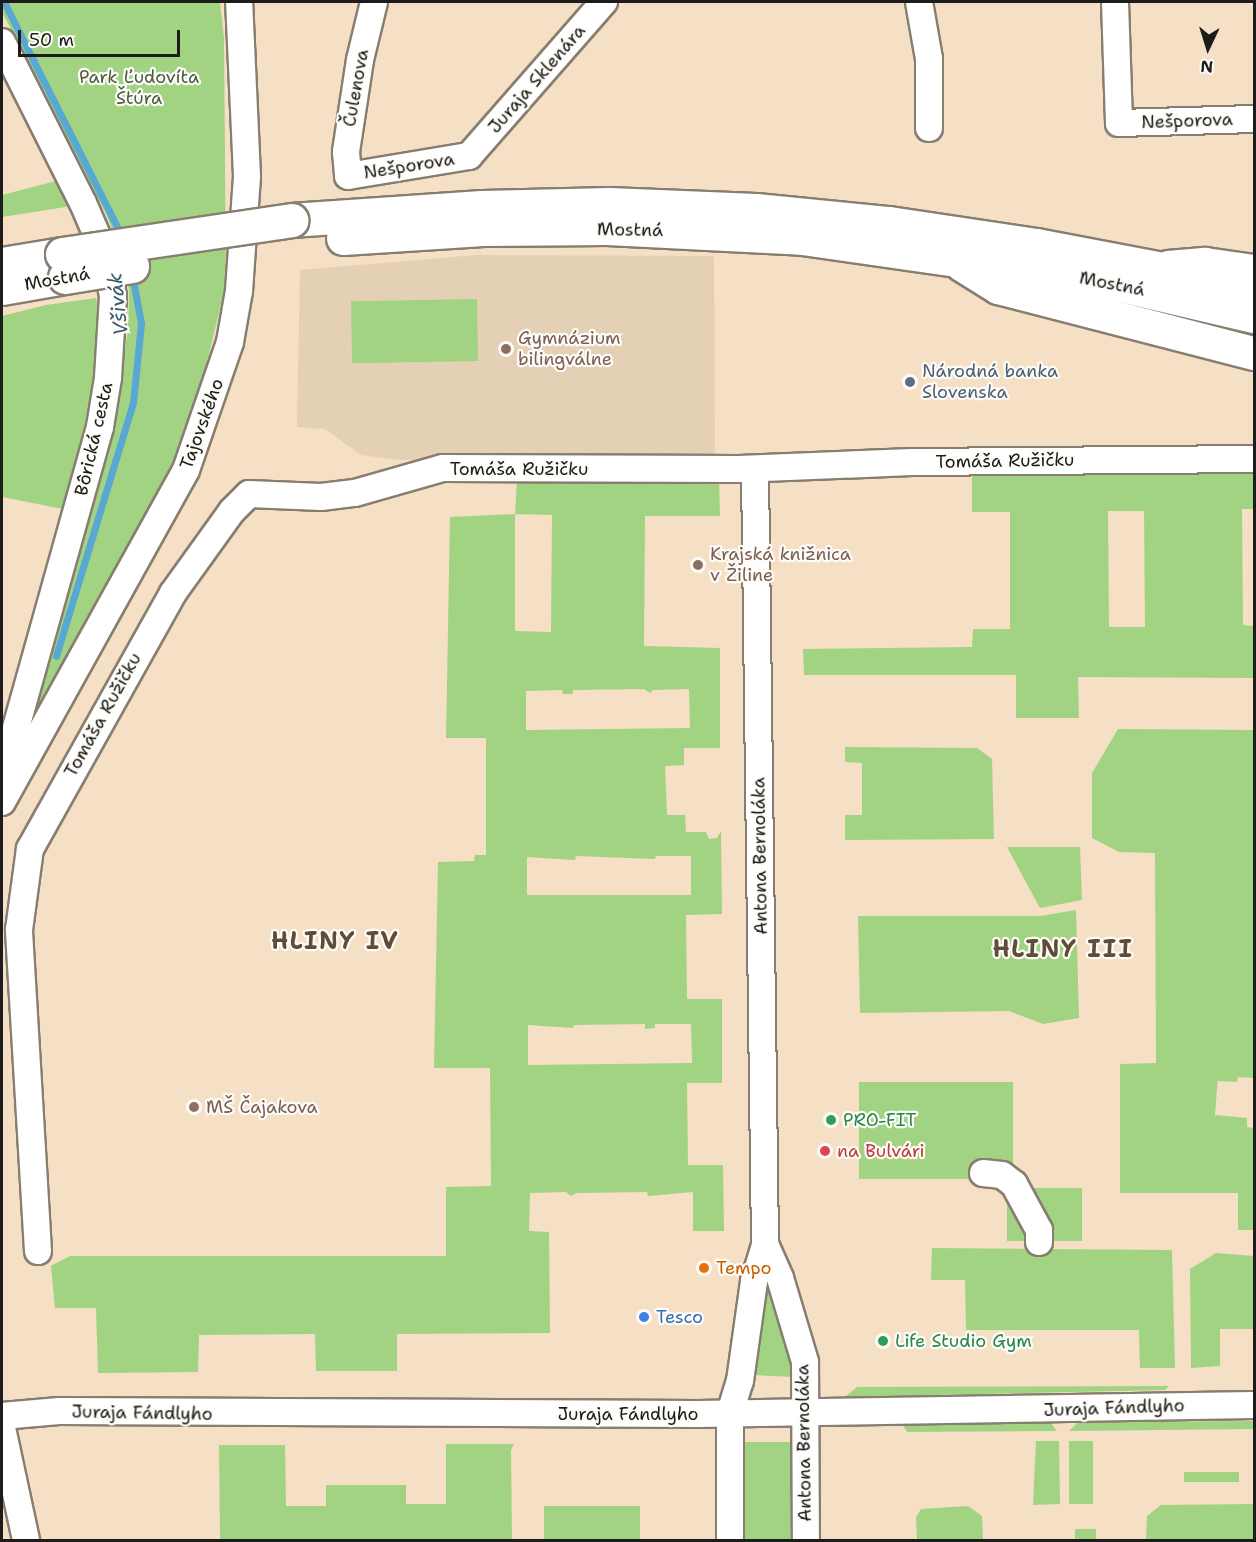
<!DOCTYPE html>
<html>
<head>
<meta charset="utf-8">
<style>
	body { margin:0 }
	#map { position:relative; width:1256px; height:1542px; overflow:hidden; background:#f5dfc5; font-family:"Shantell Sans",sans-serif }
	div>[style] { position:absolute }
	.built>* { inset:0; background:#e4d0b4 }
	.green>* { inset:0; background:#a2d382; transform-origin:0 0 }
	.stream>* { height:7px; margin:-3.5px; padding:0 3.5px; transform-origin:3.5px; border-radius:3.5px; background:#59a8d3 }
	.roads { filter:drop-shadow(2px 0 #887e70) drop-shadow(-2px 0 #887e70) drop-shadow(0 2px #887e70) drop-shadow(0 -2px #887e70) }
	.minor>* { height:26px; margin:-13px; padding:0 13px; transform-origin:13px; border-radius:13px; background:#fff }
	.major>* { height:33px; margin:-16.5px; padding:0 16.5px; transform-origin:16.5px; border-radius:16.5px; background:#fff }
	.bridges { filter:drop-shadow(2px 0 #887e70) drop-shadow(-2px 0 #887e70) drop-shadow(0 2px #887e70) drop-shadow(0 -2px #887e70) }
	.major-bridge>* { height:33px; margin:-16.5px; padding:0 16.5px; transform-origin:16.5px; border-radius:16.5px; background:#fff }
	.dots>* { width:16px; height:16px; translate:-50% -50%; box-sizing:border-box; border:3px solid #fdfcf7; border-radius:50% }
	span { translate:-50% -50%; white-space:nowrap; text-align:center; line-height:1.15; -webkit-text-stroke:4.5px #fdfcf7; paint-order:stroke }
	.park-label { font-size:18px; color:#4b5c40 }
	.street-label { font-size:18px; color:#1c1c1c }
	.education-label { font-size:18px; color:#785e54 }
	.left { translate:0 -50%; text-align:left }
	.service-label { font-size:18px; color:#4e5e75 }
	.leisure-label { font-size:18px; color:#27864d }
	.health-label { font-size:18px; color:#be3a42 }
	.food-label { font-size:18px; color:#c56008 }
	.shop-label { font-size:18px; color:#366cbe }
	.water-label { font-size:20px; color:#375b6e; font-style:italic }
	.district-label { font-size:24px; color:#604d39; font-weight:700; letter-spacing:1.5px }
	.frame { position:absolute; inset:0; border:3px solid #1c1c1c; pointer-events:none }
	.north { position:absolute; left:1178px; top:18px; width:60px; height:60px; -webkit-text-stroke:4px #fdfcf7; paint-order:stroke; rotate:184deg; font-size:16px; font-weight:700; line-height:24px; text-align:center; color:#1c1c1c }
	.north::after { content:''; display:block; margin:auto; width:21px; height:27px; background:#1c1c1c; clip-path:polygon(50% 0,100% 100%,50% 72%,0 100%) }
	.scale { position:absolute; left:18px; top:30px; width:162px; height:27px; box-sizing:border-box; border:3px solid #1c1c1c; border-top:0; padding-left:8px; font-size:18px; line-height:21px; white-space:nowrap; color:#1c1c1c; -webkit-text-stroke:4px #fdfcf7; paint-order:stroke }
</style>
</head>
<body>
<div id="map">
	<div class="built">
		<i style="clip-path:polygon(476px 255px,714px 256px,715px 461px,400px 460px,361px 455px,325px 429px,297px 427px,300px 270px)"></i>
	</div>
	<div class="green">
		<i style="clip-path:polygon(2px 2px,220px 2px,224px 38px,226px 283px,197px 405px,154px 506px,32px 720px,28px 719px,110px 429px,128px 331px,129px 290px,122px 254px,106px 214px,2px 12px)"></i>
		<i style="clip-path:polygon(60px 180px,72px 206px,2px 217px,2px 195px)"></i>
		<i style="clip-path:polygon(96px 298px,101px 330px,91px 425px,68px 510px,2px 497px,2px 316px,46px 305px)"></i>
		<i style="left:477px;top:299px;width:62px;height:126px;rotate:89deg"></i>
		<i style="clip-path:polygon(evenodd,1254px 468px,1254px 509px,1242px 509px,1243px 625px,1254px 626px,1254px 678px,1078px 677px,1079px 718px,1016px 718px,1016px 675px,804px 675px,803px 649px,972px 647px,973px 629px,1010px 629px,1010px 512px,972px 512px,972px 471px,1254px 468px,1108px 511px,1144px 511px,1145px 627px,1109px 627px,1108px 511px)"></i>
		<i style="clip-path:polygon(evenodd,719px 478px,720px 516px,645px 516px,644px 646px,720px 648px,720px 748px,684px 748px,684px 765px,665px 766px,667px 815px,685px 815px,686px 832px,706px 832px,709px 839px,717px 838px,721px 831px,722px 914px,686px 915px,687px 999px,722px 999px,722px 1083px,687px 1083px,688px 1165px,723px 1165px,724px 1231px,693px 1231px,693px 1192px,648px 1196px,647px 1192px,576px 1193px,571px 1196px,566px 1192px,530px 1193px,529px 1231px,549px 1232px,550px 1333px,397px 1334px,397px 1371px,316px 1371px,315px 1334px,199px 1335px,198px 1372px,98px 1373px,96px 1308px,55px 1308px,51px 1266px,70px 1256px,446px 1256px,446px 1187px,491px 1186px,490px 1068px,434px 1068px,438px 862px,474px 861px,475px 855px,486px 855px,486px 738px,446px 738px,450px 517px,515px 514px,517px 480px,719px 478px,515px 514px,552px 515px,551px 632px,515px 631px,515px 514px,719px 478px,644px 689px,650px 693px,653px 690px,689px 689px,690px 728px,526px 730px,526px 691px,562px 690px,563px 694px,573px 694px,573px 690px,644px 689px,719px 478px,576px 856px,655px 859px,656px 856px,691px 856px,691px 895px,527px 895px,527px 857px,575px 860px,576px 856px,719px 478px,645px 1024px,645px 1029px,655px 1028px,655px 1024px,691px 1024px,692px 1063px,528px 1065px,528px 1025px,573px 1028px,574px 1025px,645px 1024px)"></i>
		<i style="clip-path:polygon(1118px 729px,1254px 730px,1254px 1078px,1238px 1077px,1237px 1082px,1218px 1081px,1218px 1075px,1215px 1115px,1247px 1118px,1247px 1127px,1254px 1128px,1254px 1230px,1238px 1230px,1238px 1193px,1120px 1193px,1120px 1064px,1156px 1063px,1155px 853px,1119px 852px,1092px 838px,1092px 773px)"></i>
		<i style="clip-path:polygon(845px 747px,977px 748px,992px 759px,994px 839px,845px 840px,845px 815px,862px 815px,862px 763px,845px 762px)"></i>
		<i style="clip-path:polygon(1007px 847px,1080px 847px,1082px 900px,1040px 908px)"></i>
		<i style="clip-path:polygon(1076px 910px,1079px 1018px,1043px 1024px,1009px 1011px,860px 1013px,858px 916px,1040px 916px)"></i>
		<i style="left:1013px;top:1082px;width:97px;height:154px;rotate:90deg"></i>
		<i style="left:1007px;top:1188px;width:75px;height:53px"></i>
		<i style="clip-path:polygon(932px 1248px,1172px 1250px,1175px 1368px,1140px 1368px,1139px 1330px,966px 1330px,965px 1280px,931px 1280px)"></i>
		<i style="clip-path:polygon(1216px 1253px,1254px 1256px,1254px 1329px,1220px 1329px,1220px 1366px,1191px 1368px,1190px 1269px)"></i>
		<i style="clip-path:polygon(768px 1281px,795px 1360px,793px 1377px,753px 1375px)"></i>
		<i style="clip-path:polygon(1169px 1386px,1165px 1390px,845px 1397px,857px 1387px)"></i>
		<i style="clip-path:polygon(1254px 1421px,1254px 1429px,1069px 1431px,1078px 1422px)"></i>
		<i style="clip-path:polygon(1050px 1422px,1057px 1431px,907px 1432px,902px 1424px)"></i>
		<i style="clip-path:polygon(1036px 1441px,1059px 1441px,1060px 1504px,1033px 1505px)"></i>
		<i style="left:1069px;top:1441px;width:24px;height:63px"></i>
		<i style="left:793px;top:1442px;width:98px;height:52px;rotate:90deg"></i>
		<i style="clip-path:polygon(446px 1444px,514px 1444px,511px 1450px,512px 1540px,220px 1540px,219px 1445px,285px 1445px,286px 1506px,326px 1506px,326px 1485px,406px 1485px,406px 1504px,446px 1504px)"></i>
		<i style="left:1184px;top:1472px;width:55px;height:10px"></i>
		<i style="clip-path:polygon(1254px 1504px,1254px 1540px,1146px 1540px,1147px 1516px,1161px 1505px)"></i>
		<i style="left:640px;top:1506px;width:34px;height:96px;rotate:90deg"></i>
		<i style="clip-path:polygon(968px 1506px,982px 1516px,983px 1540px,917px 1540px,916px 1517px,921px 1509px)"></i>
		<i style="left:1075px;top:1529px;width:21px;height:11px"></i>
	</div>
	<div class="stream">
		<i style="left:4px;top:2px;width:261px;rotate:63.3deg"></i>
		<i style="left:56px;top:656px;width:264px;rotate:-73.1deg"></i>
		<i style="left:133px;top:403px;width:80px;rotate:-84.3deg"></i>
		<i style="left:141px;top:323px;width:49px;rotate:-100.6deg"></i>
	</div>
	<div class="roads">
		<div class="minor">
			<i style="left:374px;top:2px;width:60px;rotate:103.6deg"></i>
			<i style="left:360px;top:60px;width:93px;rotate:98.7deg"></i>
			<i style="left:346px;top:152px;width:24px;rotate:85deg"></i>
			<i style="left:348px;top:176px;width:123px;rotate:-9.4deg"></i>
			<i style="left:469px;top:156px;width:205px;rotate:-48.8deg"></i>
			<i style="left:919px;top:2px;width:58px;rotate:80deg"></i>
			<i style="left:929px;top:59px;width:69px;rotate:90deg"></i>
			<i style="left:1115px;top:2px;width:121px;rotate:88.1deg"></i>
			<i style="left:1119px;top:123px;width:135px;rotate:-1.7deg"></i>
			<i style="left:2px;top:42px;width:180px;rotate:63.3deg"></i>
			<i style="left:83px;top:203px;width:53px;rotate:66.8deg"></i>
			<i style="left:104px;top:252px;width:45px;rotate:78.4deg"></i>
			<i style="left:113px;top:296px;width:82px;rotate:93.5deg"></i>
			<i style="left:108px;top:378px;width:50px;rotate:99.3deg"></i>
			<i style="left:100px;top:427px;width:364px;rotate:105.6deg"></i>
			<i style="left:1168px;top:264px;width:38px;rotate:-5deg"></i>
			<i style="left:1206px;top:261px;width:49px;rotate:8.3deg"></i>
			<i style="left:2px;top:802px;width:380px;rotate:-61deg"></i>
			<i style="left:186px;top:470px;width:135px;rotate:-71deg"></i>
			<i style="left:230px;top:342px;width:52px;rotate:-80deg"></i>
			<i style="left:239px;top:291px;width:115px;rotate:-86deg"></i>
			<i style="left:247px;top:176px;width:174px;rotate:-92.6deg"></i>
			<i style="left:983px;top:1173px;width:19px;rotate:6deg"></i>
			<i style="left:1002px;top:1175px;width:15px;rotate:37deg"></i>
			<i style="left:1014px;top:1184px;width:52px;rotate:61.5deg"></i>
			<i style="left:1039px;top:1230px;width:12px;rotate:90deg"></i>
			<i style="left:765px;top:1244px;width:37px;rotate:66deg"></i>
			<i style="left:780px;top:1278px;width:88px;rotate:73.4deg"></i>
			<i style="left:805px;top:1362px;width:178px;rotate:89.7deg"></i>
			<i style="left:38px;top:1251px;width:322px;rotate:-93.4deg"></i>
			<i style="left:19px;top:930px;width:82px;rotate:-82.3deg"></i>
			<i style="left:30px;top:849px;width:293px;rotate:-60.8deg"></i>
			<i style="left:173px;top:593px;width:101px;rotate:-54.3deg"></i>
			<i style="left:232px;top:511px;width:24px;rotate:-45deg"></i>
			<i style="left:249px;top:494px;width:72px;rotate:2.4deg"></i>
			<i style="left:321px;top:497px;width:34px;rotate:-7deg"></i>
			<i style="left:355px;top:493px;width:91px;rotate:-15.9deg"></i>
			<i style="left:443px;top:468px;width:296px;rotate:0.2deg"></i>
			<i style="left:739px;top:469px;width:173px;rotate:-2.3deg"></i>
			<i style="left:912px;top:462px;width:342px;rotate:-0.5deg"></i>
			<i style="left:2px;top:1416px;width:57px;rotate:-5deg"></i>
			<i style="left:59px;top:1411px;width:638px;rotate:0.27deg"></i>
			<i style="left:697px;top:1414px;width:557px;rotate:-0.93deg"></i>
			<i style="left:2px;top:1428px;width:115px;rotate:77.9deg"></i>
			<i style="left:730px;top:1540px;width:127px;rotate:-90deg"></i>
			<i style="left:730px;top:1413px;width:34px;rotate:-73deg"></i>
			<i style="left:740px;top:1381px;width:101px;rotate:-82deg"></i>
			<i style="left:754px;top:1281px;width:39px;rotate:-73deg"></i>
			<i style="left:765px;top:1244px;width:775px;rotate:-90.74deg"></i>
		</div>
		<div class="major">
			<i style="left:291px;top:220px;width:191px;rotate:-3.9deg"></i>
			<i style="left:482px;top:207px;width:127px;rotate:-1.4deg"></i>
			<i style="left:609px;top:204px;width:147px;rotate:2.3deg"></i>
			<i style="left:756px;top:210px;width:134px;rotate:5.6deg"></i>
			<i style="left:889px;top:223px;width:149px;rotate:8.5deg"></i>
			<i style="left:1036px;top:245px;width:146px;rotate:10.7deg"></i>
			<i style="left:1179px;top:272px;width:77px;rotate:14.2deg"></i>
			<i style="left:343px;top:238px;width:140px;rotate:-3.7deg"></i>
			<i style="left:483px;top:229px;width:124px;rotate:-0.5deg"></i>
			<i style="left:607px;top:228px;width:195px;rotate:2.9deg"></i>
			<i style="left:802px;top:238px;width:304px;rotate:8.1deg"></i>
			<i style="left:1103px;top:281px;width:155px;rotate:13.1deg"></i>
			<i style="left:2px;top:264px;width:61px;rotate:-9.5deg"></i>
			<i style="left:961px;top:264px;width:44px;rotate:31.9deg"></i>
			<i style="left:998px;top:287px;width:264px;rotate:14.5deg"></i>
			<i style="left:2px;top:288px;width:64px;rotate:-9.9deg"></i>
		</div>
	</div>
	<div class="bridges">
		<div class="major-bridge">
			<i style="left:62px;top:254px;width:232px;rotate:-8.4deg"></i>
			<i style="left:65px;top:277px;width:68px;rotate:-9.3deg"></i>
		</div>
	</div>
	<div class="dots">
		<i style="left:506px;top:349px;background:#8d6e63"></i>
		<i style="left:910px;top:382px;background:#5c6f8a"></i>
		<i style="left:698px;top:565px;background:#8d6e63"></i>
		<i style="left:194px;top:1107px;background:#8d6e63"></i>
		<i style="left:831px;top:1120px;background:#2e9e5b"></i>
		<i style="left:825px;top:1151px;background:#e0444e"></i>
		<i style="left:704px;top:1268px;background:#e8710a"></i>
		<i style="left:644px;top:1317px;background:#3f7fe0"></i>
		<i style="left:883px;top:1341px;background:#2e9e5b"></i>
	</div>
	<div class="park-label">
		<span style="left:139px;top:88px">Park Ľudovíta<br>Štúra</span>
	</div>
	<div class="street-label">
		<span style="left:537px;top:79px;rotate:-49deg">Juraja Sklenára</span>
		<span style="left:356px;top:88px;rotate:-80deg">Čulenova</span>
		<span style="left:1187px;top:121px;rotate:-2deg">Nešporova</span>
		<span style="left:409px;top:166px;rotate:-9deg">Nešporova</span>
		<span style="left:630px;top:230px;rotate:1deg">Mostná</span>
		<span style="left:57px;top:279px;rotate:-10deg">Mostná</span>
		<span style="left:1112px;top:284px;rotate:11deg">Mostná</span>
		<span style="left:202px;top:424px;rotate:-70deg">Tajovského</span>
		<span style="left:94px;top:439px;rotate:-77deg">Bôrická cesta</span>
		<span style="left:1005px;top:461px;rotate:-1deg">Tomáša Ružičku</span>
		<span style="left:519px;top:469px">Tomáša Ružičku</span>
		<span style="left:103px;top:715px;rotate:-61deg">Tomáša Ružičku</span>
		<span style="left:760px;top:856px;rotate:-91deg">Antona Bernoláka</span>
		<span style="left:1114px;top:1408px;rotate:-2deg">Juraja Fándlyho</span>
		<span style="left:142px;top:1413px;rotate:1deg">Juraja Fándlyho</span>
		<span style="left:628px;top:1414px">Juraja Fándlyho</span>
		<span style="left:804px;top:1443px;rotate:-91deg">Antona Bernoláka</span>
	</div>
	<div class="education-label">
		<span class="left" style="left:518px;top:349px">Gymnázium<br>bilingválne</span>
		<span class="left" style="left:710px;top:565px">Krajská knižnica<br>v Žiline</span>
		<span class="left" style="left:206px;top:1107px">MŠ Čajakova</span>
	</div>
	<div class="service-label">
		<span class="left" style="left:922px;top:382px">Národná banka<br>Slovenska</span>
	</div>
	<div class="leisure-label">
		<span class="left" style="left:843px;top:1120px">PRO-FIT</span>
		<span class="left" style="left:895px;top:1341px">Life Studio Gym</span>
	</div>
	<div class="health-label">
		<span class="left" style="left:837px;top:1151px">na Bulvári</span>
	</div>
	<div class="food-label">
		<span class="left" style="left:716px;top:1268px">Tempo</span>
	</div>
	<div class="shop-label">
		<span class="left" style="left:656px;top:1317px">Tesco</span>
	</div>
	<div class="water-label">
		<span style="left:118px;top:304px;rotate:-96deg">Všivák</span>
	</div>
	<div class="district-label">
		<span style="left:335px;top:942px">HLINY IV</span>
		<span style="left:1063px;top:950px">HLINY III</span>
	</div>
	<div class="frame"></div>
	<div class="north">N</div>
	<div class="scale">50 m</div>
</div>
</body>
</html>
